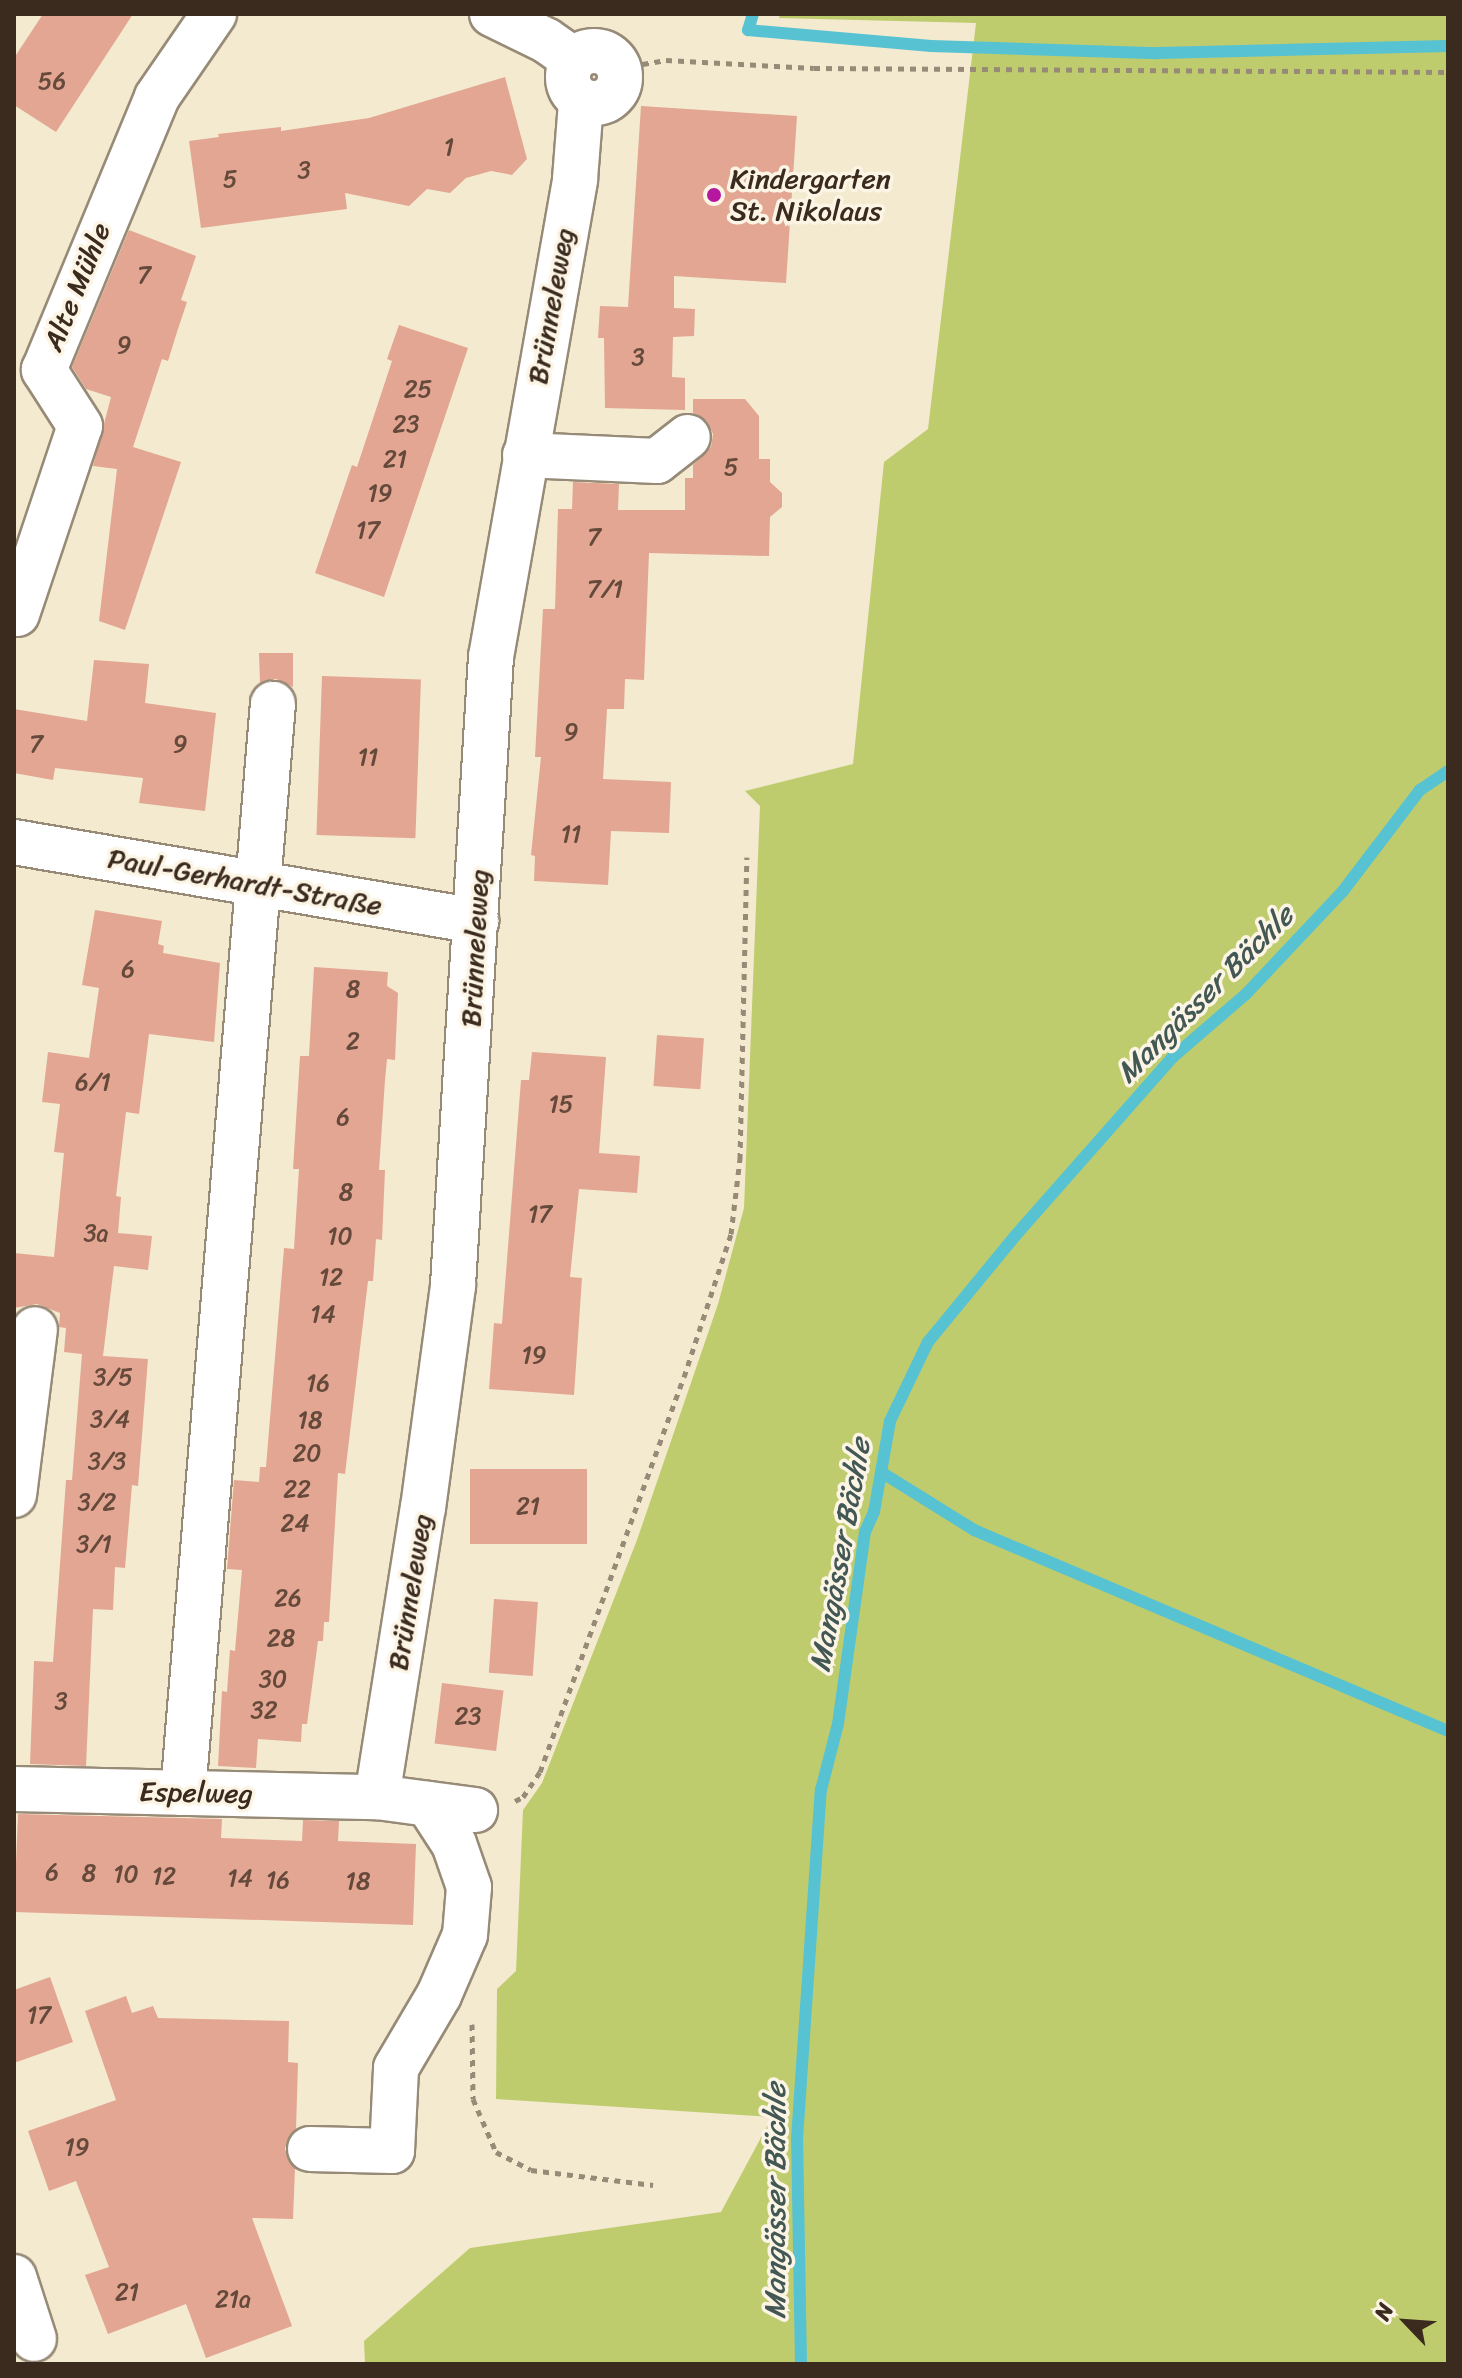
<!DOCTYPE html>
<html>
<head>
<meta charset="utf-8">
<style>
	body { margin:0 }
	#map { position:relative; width:1462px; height:2378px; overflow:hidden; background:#f3ead0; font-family:Sriracha,sans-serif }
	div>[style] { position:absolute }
	.green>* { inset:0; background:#bfcc6e }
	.stream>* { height:12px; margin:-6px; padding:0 6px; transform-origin:6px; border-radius:6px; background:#57c2d2 }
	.building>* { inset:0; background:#e3a692; transform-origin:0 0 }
	.path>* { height:5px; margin-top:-2.5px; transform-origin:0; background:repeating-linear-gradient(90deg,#978a77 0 6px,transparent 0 12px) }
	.roads { filter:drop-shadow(2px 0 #978a77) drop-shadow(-2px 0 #978a77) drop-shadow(0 2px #978a77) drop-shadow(0 -2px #978a77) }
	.minor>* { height:44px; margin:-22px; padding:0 22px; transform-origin:22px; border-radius:22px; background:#fff }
	.minor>.ring { margin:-22px; padding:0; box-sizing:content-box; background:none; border:44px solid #fff; border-radius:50% }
	.dots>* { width:22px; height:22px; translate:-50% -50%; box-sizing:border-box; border:4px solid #fcf5e5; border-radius:50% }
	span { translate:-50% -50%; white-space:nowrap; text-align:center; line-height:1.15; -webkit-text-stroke:7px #fcf5e5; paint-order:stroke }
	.number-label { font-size:24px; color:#65493b }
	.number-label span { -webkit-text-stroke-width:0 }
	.poi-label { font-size:28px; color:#3b2a1e }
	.left { translate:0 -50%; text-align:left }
	.street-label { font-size:28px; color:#3b2a1e }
	.water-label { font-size:30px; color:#435854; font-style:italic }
	.frame { position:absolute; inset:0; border:16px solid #3b2a1e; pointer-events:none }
	.north { position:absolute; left:1366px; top:2282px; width:80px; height:80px; -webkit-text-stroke:6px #fcf5e5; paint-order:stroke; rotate:295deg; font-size:22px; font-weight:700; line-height:32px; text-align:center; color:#3b2a1e }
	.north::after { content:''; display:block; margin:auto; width:28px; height:36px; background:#3b2a1e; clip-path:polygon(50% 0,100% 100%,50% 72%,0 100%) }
</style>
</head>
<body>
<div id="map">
	<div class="green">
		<i style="clip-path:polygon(780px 14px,1448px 14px,1448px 2364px,365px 2364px,364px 2341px,470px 2248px,721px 2212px,772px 2117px,496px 2099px,497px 1989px,516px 1971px,523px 1810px,542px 1783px,637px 1540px,718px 1304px,744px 1208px,760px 806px,745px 791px,853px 764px,884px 462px,928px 429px,976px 23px,779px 18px)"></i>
	</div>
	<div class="stream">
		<i style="left:753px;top:14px;width:17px;rotate:107deg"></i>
		<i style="left:748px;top:30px;width:184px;rotate:5deg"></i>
		<i style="left:931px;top:46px;width:227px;rotate:1.8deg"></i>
		<i style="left:1158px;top:53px;width:290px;rotate:-1.4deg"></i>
		<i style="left:881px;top:1472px;width:110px;rotate:31.9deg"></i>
		<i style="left:974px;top:1530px;width:515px;rotate:22.98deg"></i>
		<i style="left:801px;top:2364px;width:225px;rotate:-91deg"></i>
		<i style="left:797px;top:2139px;width:350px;rotate:-86.1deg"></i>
		<i style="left:821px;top:1790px;width:68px;rotate:-75.6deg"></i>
		<i style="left:838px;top:1724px;width:194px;rotate:-82deg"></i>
		<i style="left:865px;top:1532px;width:22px;rotate:-66deg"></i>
		<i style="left:874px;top:1512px;width:92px;rotate:-80deg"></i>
		<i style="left:890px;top:1421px;width:88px;rotate:-64.3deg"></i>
		<i style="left:928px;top:1342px;width:137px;rotate:-50.6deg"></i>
		<i style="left:1015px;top:1236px;width:239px;rotate:-48.6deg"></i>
		<i style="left:1173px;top:1057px;width:96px;rotate:-40.8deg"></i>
		<i style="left:1246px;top:994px;width:141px;rotate:-46.7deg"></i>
		<i style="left:1343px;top:891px;width:127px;rotate:-52.7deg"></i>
		<i style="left:1420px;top:790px;width:34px;rotate:-34deg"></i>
	</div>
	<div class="building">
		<i style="clip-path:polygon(43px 14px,133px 14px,56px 132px,14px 105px,14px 58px)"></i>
		<i style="clip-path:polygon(505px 77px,527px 159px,512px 175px,491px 171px,466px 178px,450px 193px,427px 189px,409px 206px,345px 193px,347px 209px,201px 228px,189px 141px,219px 137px,218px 134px,281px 127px,281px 131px,369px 118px)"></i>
		<i style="clip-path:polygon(641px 106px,797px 116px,786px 283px,674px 276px,674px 308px,695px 309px,694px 336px,673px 337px,672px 377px,685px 378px,685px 410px,605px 408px,604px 338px,598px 338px,600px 306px,628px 307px)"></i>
		<i style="clip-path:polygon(129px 230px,196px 256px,181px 300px,187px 302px,177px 332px,168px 361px,162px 359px,133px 447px,181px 462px,125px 630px,99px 621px,117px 469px,93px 466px,111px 397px,86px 389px,72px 367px)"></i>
		<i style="clip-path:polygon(399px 325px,468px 348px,384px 597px,315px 573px,352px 465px,357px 467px,392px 361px,387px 359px)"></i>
		<i style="clip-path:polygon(693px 399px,745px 399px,759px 416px,759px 459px,770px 459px,770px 482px,782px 493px,782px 507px,770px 517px,769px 556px,649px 553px,644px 680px,625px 679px,624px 709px,607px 709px,603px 779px,671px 782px,669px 833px,611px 831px,608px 885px,534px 881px,535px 856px,531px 855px,541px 757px,535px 757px,543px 609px,555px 609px,558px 509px,572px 509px,573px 482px,619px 484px,618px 510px,685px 510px,685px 478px,693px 478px,693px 465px,711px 447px,713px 434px,707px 421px,693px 413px)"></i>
		<i style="clip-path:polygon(259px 653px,293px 653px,293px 687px,276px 679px,260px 683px)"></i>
		<i style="clip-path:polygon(94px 660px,149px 664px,145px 703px,216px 713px,205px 811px,139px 803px,143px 778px,55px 768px,53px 780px,14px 773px,14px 709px,87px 721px)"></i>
		<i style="left:322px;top:676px;width:99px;height:159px;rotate:2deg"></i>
		<i style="clip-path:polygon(95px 910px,162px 921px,158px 944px,164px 946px,163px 953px,220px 963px,214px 1042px,149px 1034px,139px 1114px,126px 1112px,116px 1196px,121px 1197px,118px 1233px,152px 1236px,148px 1270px,114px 1266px,103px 1356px,148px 1359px,138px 1486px,132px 1485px,125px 1568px,115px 1567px,113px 1610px,93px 1609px,86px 1766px,30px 1764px,34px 1661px,53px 1662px,66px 1480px,72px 1480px,82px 1354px,64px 1352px,66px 1328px,59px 1327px,60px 1313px,37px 1304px,14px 1308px,14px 1253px,54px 1257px,64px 1153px,54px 1152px,60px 1104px,42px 1102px,48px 1052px,89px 1058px,99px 988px,82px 985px)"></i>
		<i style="clip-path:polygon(314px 967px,388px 972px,387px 986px,398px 993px,395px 1060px,387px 1059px,385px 1080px,379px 1170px,385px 1170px,382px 1240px,376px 1239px,373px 1281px,368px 1281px,345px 1474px,338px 1473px,329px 1622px,324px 1622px,323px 1641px,318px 1641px,307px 1724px,302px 1724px,301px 1742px,258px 1739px,256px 1768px,218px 1766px,222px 1691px,227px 1692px,230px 1650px,235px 1651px,242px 1570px,227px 1569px,234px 1480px,259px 1482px,260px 1467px,266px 1467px,284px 1248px,294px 1249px,299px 1169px,293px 1169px,300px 1056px,309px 1056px)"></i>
		<i style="left:657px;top:1035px;width:47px;height:51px;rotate:4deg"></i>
		<i style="clip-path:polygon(532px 1052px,606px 1057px,599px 1153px,640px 1156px,637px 1193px,579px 1189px,570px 1277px,582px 1278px,574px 1395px,489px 1389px,494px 1323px,502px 1324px,521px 1080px,529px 1080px)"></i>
		<i style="left:470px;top:1469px;width:117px;height:75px"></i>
		<i style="left:494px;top:1599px;width:44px;height:74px;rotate:4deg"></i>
		<i style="left:442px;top:1683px;width:62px;height:61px;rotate:7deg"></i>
		<i style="clip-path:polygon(18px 1814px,222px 1819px,221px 1838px,302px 1841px,303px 1820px,339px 1821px,338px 1841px,416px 1844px,413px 1925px,14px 1912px)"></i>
		<i style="clip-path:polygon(50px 1977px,73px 2042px,14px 2063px,14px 1990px)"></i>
		<i style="clip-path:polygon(126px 1996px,132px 2013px,153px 2006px,158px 2018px,289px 2021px,288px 2062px,298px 2063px,296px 2129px,285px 2148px,288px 2160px,295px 2168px,293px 2219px,252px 2218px,292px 2326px,206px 2358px,186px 2304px,108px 2334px,85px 2275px,109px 2267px,76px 2181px,49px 2191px,28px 2131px,116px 2100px,85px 2011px)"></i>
	</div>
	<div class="path">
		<i style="left:619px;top:68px;width:48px;rotate:-9.7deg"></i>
		<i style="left:666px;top:60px;width:148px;rotate:3.1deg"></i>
		<i style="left:814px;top:68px;width:634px;rotate:0.36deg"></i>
		<i style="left:515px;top:1801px;width:9px;rotate:-27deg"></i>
		<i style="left:523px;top:1797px;width:30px;rotate:-56deg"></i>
		<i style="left:540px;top:1772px;width:420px;rotate:-70deg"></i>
		<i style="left:684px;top:1377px;width:151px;rotate:-71.8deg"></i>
		<i style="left:731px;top:1234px;width:76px;rotate:-83.2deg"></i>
		<i style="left:740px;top:1159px;width:302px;rotate:-88.7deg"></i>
		<i style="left:472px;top:2024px;width:75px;rotate:89.2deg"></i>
		<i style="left:473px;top:2099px;width:58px;rotate:66.5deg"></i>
		<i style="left:496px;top:2152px;width:39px;rotate:27deg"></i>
		<i style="left:531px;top:2170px;width:123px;rotate:7deg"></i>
	</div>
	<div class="roads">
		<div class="minor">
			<i style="left:492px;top:14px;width:61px;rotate:26.1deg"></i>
			<i style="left:547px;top:41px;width:32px;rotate:35deg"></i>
			<i class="ring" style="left:568px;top:51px;width:8px;height:8px"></i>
			<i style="left:525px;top:455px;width:132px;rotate:2.6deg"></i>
			<i style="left:657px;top:461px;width:39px;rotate:-38deg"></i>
			<i style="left:17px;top:614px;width:198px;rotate:-71.5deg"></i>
			<i style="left:80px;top:426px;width:67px;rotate:-122.7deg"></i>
			<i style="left:44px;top:370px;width:295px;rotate:-67.5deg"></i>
			<i style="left:157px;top:97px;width:101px;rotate:-55.5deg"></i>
			<i style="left:14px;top:842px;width:469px;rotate:9.7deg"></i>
			<i style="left:14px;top:1495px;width:167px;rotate:-82.8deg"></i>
			<i style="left:14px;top:1789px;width:363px;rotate:1.3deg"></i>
			<i style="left:377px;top:1797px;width:99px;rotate:7.6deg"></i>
			<i style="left:183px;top:1793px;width:1093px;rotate:-85.28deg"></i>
			<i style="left:377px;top:1797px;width:293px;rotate:-81deg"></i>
			<i style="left:423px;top:1508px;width:225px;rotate:-82.3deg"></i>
			<i style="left:453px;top:1285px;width:629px;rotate:-86.54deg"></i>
			<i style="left:491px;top:657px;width:485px;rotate:-80deg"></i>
			<i style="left:575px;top:179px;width:77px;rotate:-85.5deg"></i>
			<i style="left:310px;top:2149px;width:82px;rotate:1.4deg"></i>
			<i style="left:392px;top:2151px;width:83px;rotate:-87.2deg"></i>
			<i style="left:396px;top:2068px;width:85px;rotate:-59.5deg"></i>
			<i style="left:439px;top:1995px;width:65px;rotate:-66.6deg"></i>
			<i style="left:465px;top:1935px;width:48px;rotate:-85.2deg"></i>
			<i style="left:469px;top:1887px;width:46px;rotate:-109.2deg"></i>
			<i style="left:454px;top:1844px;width:48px;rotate:-123deg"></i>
			<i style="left:14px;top:2277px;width:65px;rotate:72.1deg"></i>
		</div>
	</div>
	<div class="dots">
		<i style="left:714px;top:195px;background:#b5179e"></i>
	</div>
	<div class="number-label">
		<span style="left:52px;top:82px">56</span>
		<span style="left:449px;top:148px">1</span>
		<span style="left:304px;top:171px">3</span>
		<span style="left:230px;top:180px">5</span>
		<span style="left:144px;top:276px">7</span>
		<span style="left:124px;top:346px">9</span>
		<span style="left:638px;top:358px">3</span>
		<span style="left:418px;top:390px">25</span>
		<span style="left:406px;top:425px">23</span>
		<span style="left:395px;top:460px">21</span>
		<span style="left:731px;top:468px">5</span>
		<span style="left:380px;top:494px">19</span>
		<span style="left:368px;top:531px">17</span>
		<span style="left:594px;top:538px">7</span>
		<span style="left:605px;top:590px">7/1</span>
		<span style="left:571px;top:733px">9</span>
		<span style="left:36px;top:745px">7</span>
		<span style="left:180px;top:745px">9</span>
		<span style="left:368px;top:758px">11</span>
		<span style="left:571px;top:835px">11</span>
		<span style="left:128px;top:970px">6</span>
		<span style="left:353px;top:990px">8</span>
		<span style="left:353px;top:1042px">2</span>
		<span style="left:93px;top:1083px">6/1</span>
		<span style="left:561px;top:1105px">15</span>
		<span style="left:343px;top:1118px">6</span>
		<span style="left:346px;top:1193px">8</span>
		<span style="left:540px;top:1215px">17</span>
		<span style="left:96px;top:1234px">3a</span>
		<span style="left:340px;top:1237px">10</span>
		<span style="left:331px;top:1278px">12</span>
		<span style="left:323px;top:1315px">14</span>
		<span style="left:534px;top:1356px">19</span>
		<span style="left:113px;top:1378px">3/5</span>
		<span style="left:318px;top:1384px">16</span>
		<span style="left:110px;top:1420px">3/4</span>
		<span style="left:310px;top:1421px">18</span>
		<span style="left:307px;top:1454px">20</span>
		<span style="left:107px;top:1462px">3/3</span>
		<span style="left:297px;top:1490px">22</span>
		<span style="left:97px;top:1503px">3/2</span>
		<span style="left:528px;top:1507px">21</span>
		<span style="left:295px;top:1524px">24</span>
		<span style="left:94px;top:1545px">3/1</span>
		<span style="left:288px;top:1599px">26</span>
		<span style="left:281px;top:1639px">28</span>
		<span style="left:273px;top:1680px">30</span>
		<span style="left:61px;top:1702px">3</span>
		<span style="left:264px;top:1711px">32</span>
		<span style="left:468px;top:1717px">23</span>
		<span style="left:52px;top:1873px">6</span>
		<span style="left:89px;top:1874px">8</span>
		<span style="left:126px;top:1875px">10</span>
		<span style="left:164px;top:1877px">12</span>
		<span style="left:240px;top:1879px">14</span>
		<span style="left:278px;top:1881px">16</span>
		<span style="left:358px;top:1882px">18</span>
		<span style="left:39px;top:2016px">17</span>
		<span style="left:77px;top:2148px">19</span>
		<span style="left:127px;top:2293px">21</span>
		<span style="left:233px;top:2300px">21a</span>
	</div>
	<div class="poi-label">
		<span class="left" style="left:730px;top:195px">Kindergarten<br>St. Nikolaus</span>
	</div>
	<div class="street-label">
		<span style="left:77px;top:287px;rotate:-68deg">Alte Mühle</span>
		<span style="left:551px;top:306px;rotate:-80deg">Brünneleweg</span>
		<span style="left:245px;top:882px;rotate:10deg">Paul-Gerhardt-Straße</span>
		<span style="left:475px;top:948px;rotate:-87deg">Brünneleweg</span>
		<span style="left:410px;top:1592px;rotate:-81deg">Brünneleweg</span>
		<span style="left:196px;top:1793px;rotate:1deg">Espelweg</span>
	</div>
	<div class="water-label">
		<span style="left:1205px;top:994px;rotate:-45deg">Mangässer Bächle</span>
		<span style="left:840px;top:1555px;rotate:-80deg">Mangässer Bächle</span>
		<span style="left:775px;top:2201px;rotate:-90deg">Mangässer Bächle</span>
	</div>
	<div class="frame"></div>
	<div class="north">N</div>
</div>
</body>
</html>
